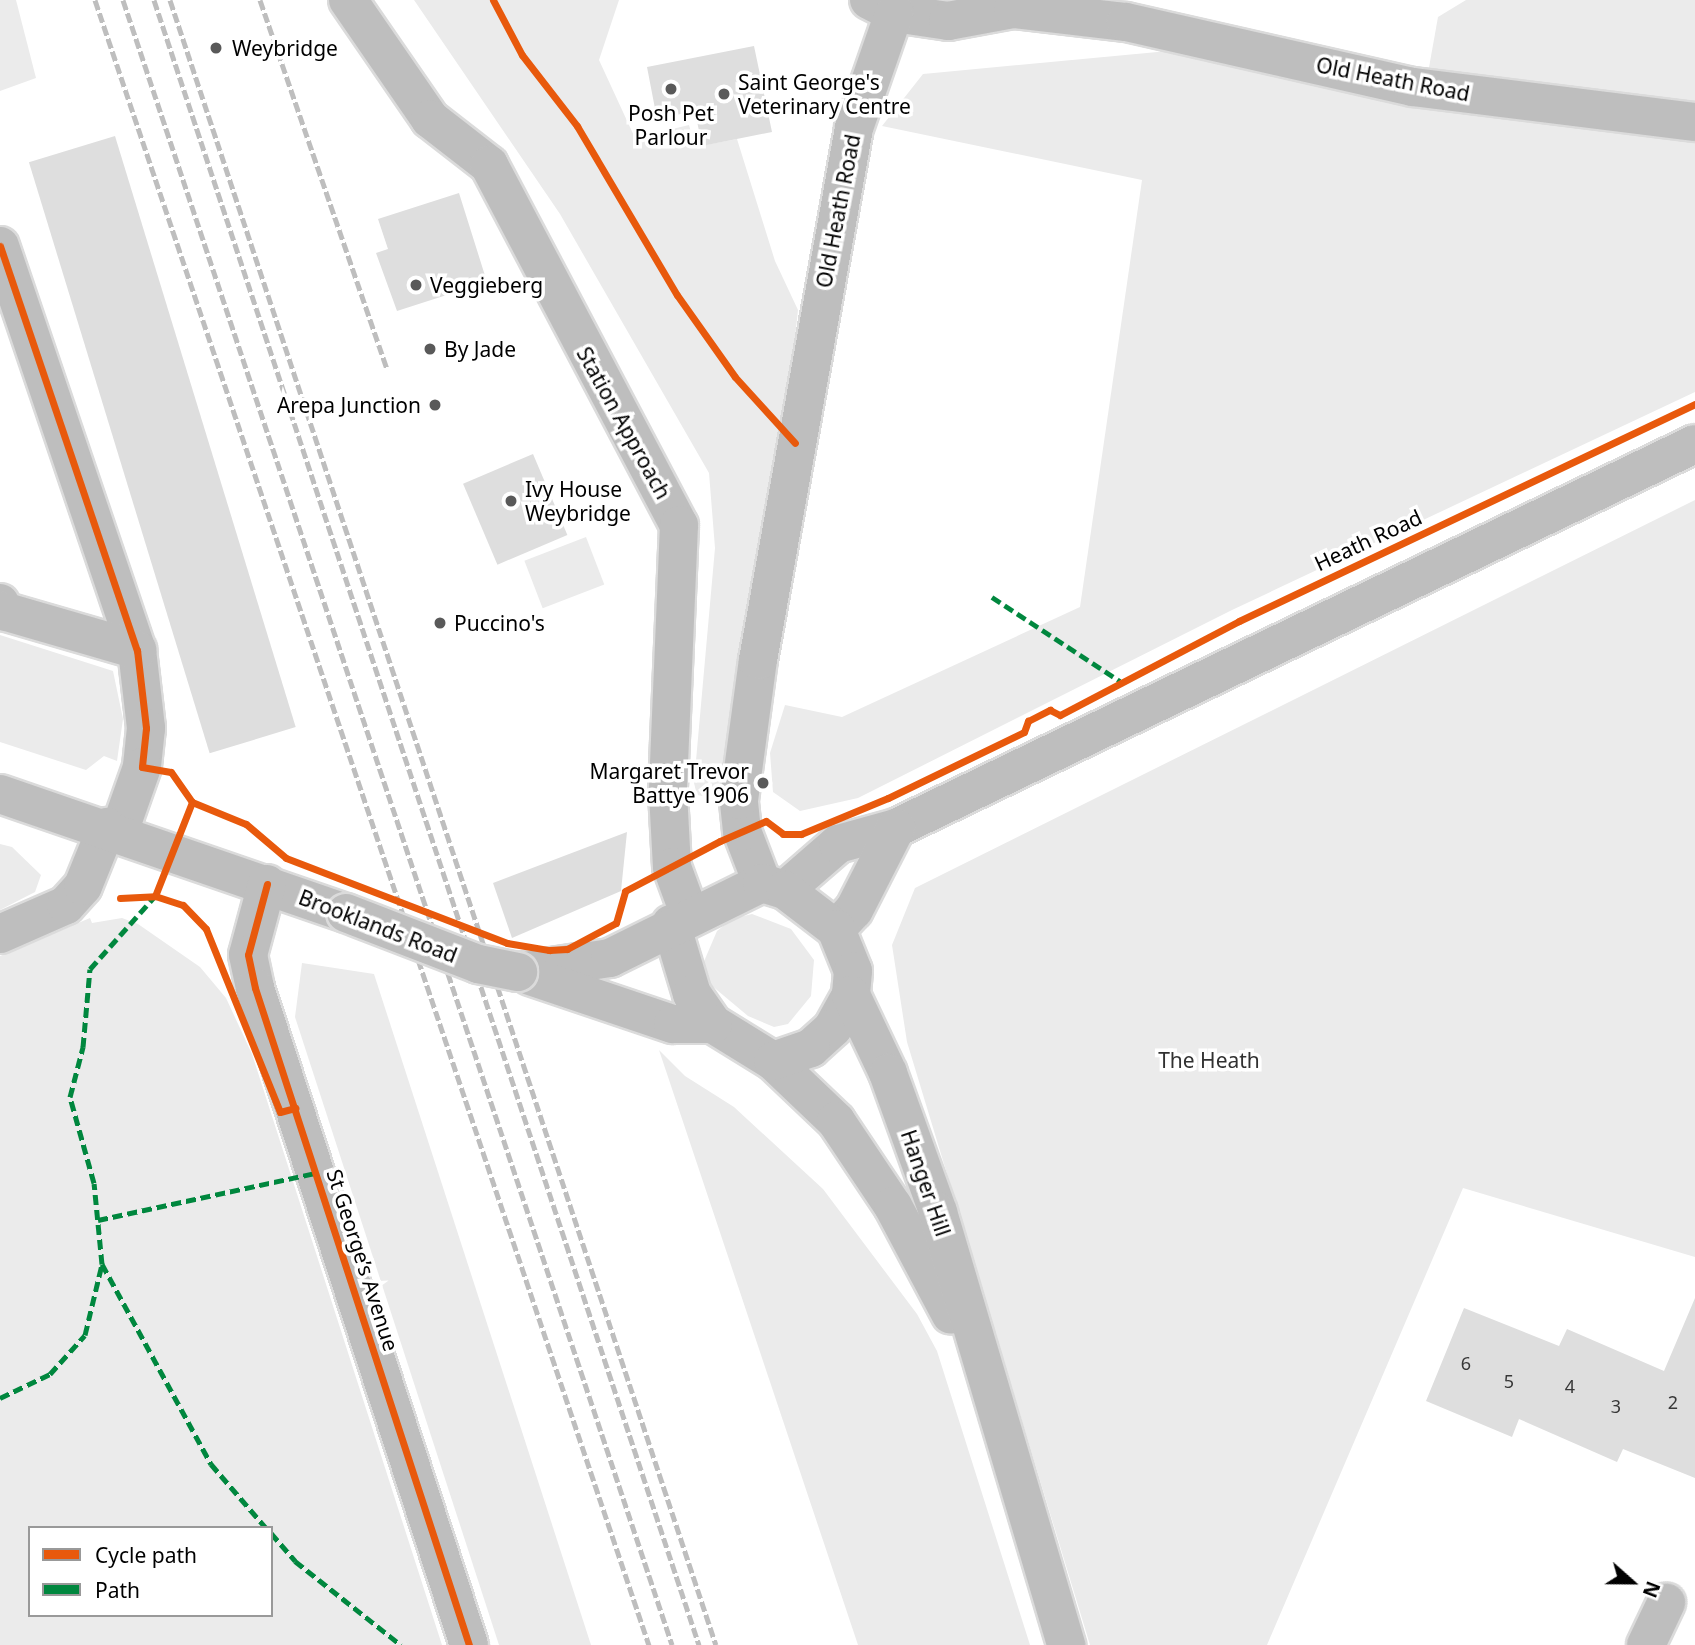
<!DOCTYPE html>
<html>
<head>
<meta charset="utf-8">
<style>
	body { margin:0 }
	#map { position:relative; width:1695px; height:1645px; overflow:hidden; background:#fff; font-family:"Noto Sans",sans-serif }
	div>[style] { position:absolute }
	.green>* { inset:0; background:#ebebeb; transform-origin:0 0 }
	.building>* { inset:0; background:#dedede; transform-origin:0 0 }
	.roads { filter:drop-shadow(2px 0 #dbdbdb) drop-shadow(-2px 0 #dbdbdb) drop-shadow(0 2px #dbdbdb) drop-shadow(0 -2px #dbdbdb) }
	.minor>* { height:38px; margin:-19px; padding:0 19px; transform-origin:19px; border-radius:19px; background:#bebebe }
	.major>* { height:38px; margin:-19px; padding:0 19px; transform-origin:19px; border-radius:19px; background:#bebebe }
	.rail>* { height:5px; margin-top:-2.5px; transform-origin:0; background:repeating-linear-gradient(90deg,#bebebe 0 10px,transparent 0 13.5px) }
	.bridges { filter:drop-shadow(2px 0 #dbdbdb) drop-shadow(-2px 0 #dbdbdb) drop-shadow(0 2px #dbdbdb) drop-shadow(0 -2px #dbdbdb) }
	.major-bridge>* { height:38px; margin:-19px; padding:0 19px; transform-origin:19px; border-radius:19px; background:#bebebe }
	.quiet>* { height:5px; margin-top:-2.5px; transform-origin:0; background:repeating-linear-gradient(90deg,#00873e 0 10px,transparent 0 15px) }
	.cycleway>* { height:7px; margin:-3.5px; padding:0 3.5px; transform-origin:3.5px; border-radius:3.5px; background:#e8590c }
	.dots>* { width:19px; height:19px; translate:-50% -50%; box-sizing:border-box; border:4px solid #fff; border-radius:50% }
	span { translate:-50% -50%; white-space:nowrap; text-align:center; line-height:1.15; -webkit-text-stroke:7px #fff; paint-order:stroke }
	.number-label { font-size:18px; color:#383838 }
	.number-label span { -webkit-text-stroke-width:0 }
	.poi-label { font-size:21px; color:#000 }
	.left { translate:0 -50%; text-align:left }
	.right { translate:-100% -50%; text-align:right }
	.street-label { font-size:21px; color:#000 }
	.park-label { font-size:21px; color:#313131 }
	.legend { position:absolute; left:28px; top:1526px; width:245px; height:91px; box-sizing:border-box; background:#fff; border:2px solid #999; margin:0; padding:9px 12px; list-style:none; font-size:21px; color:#000 }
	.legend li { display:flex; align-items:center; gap:14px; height:35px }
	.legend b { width:35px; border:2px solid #999 }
	.north { position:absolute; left:1597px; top:1547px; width:70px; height:70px; -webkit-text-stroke:5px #fff; paint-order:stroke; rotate:111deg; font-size:19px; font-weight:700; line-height:28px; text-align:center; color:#000 }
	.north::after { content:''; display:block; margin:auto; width:24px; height:32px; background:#000; clip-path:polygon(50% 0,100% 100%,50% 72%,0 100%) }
</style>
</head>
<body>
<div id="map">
	<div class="green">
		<i style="clip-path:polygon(0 0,16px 0,36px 78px,0 91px)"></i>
		<i style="clip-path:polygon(414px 0,619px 0,599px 60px,635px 138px,689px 125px,695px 147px,737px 139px,775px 261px,798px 310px,783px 449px,720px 799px,697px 795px,694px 783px,715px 548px,709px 473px,560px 214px)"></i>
		<i style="clip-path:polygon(1466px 0,1695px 0,1695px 109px,1428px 73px,1438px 17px)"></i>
		<i style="clip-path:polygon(1168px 51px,1695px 137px,1695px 392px,1232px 610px,858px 798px,800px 811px,773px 792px,770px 753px,785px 705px,842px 717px,1080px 607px,1142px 180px,882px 126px,923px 74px)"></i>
		<i style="clip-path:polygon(1695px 500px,1695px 1257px,1463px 1188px,1267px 1645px,1090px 1645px,907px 1042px,892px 945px,915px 888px)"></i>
		<i style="left:586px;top:537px;width:51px;height:66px;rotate:69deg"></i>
		<i style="clip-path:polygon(0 635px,113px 671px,123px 719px,117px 761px,104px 756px,86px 770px,0 742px)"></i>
		<i style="clip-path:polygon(0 844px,12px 847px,41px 875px,35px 892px,0 910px)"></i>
		<i style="clip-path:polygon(752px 914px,791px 929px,814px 960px,811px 996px,788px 1024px,774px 1027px,748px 1016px,705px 980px,702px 966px,717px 931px,732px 919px)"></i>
		<i style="clip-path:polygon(evenodd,90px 918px,92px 923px,122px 918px,138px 924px,200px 967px,226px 998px,252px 1054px,442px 1645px,0 1645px,0 956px,90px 918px,30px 1528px,271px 1528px,271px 1615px,30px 1615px,30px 1528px)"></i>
		<i style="clip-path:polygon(302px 963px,374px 974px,591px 1645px,499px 1645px,295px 1017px)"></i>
		<i style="clip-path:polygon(659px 1050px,685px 1076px,734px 1107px,823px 1189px,917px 1314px,937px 1351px,1030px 1645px,858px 1645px)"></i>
	</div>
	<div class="building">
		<i style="clip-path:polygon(754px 46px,772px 132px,702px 146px,695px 111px,657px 119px,647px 67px)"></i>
		<i style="left:115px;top:136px;width:618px;height:90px;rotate:73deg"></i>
		<i style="clip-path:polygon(459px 193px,487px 282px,397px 311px,376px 253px,388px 249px,378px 219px)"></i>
		<i style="left:533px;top:454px;width:88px;height:76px;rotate:67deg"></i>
		<i style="clip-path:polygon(627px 832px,621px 891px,512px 938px,493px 883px)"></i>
		<i style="clip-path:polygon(1695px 1298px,1695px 1478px,1623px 1449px,1617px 1462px,1519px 1419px,1512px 1437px,1426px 1401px,1464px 1308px,1559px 1346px,1567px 1329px,1664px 1371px)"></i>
	</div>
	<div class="roads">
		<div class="minor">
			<i style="left:348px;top:0;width:145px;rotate:55.4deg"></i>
			<i style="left:430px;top:119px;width:75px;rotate:37.9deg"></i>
			<i style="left:489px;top:165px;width:407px;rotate:62.2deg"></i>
			<i style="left:679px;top:525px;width:268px;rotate:92.4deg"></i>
			<i style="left:668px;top:793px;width:74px;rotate:86.9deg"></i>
			<i style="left:672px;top:867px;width:52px;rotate:69.8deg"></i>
			<i style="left:869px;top:0;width:28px;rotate:27deg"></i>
			<i style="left:894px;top:13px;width:55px;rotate:8.4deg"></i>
			<i style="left:948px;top:21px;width:66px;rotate:-10.5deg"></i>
			<i style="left:1013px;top:9px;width:114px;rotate:6.6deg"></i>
			<i style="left:1126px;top:22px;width:294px;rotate:12.8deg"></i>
			<i style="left:1413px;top:87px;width:284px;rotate:7.1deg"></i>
			<i style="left:0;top:246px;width:427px;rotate:71.3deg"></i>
			<i style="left:137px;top:650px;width:79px;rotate:83.4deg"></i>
			<i style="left:146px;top:728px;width:39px;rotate:96deg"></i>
			<i style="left:142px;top:767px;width:69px;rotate:109.5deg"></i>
			<i style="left:0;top:603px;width:9px;rotate:69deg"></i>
			<i style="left:3px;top:611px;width:140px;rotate:16.2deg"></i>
			<i style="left:762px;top:883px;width:56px;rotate:-111deg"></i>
			<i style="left:742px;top:831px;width:31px;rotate:-96deg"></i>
			<i style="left:739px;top:800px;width:141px;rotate:-82.3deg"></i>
			<i style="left:758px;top:660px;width:541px;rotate:-79.77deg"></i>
			<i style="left:854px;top:128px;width:122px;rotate:-70.8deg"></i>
			<i style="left:0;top:934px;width:72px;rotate:-23.7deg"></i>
			<i style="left:66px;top:905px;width:25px;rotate:-48deg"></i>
			<i style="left:83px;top:886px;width:64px;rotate:-67.9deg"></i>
			<i style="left:1646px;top:1645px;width:47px;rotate:-64.5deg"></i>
		</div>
		<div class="major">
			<i style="left:0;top:794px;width:366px;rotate:19deg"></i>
			<i style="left:267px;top:884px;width:73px;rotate:105deg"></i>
			<i style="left:248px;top:955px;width:34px;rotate:78deg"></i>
			<i style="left:255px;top:988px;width:691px;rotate:71.96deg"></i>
			<i style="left:785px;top:890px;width:70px;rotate:-41deg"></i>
			<i style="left:838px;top:844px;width:60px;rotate:-15.4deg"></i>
			<i style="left:896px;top:828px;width:886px;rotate:-25.67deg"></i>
			<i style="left:671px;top:924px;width:73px;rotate:73.3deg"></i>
			<i style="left:692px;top:994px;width:37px;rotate:55deg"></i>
			<i style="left:713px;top:1024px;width:70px;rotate:31.7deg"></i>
			<i style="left:773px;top:1061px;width:87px;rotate:43.6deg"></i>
			<i style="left:836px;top:1121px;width:102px;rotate:56.2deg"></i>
			<i style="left:893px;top:1206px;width:123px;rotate:62deg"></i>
			<i style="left:836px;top:929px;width:26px;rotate:-47deg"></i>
			<i style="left:854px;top:910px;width:92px;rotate:-62.9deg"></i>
			<i style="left:518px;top:972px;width:93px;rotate:-8.7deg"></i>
			<i style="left:610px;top:958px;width:169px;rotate:-26.3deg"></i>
			<i style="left:762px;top:883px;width:24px;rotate:17deg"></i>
			<i style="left:785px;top:890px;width:64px;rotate:37.4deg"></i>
			<i style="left:836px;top:929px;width:45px;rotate:68deg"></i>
			<i style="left:853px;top:971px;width:24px;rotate:95deg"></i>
			<i style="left:851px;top:995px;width:38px;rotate:119deg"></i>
			<i style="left:833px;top:1028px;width:30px;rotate:138deg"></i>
			<i style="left:811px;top:1048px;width:40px;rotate:161.1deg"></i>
			<i style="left:530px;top:976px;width:151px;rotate:18.6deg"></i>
			<i style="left:673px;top:1024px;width:40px"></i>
			<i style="left:851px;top:995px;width:86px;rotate:64.6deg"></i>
			<i style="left:888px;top:1073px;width:148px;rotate:70.2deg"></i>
			<i style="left:938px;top:1212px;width:452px;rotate:73.5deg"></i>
		</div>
	</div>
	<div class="rail">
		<i style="left:95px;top:0;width:1736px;rotate:71.39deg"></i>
		<i style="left:123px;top:0;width:1734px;rotate:71.54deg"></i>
		<i style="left:154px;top:0;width:1733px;rotate:71.67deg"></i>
		<i style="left:170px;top:0;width:1733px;rotate:71.64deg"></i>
		<i style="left:260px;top:0;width:390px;rotate:71deg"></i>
	</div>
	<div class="bridges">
		<div class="major-bridge">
			<i style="left:346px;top:913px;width:142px;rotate:21.1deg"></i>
			<i style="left:478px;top:964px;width:41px;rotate:11.3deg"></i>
		</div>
	</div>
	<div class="quiet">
		<i style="left:992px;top:597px;width:153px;rotate:33.3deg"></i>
		<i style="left:98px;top:1220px;width:223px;rotate:-12.2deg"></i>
		<i style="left:102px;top:1264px;width:228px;rotate:61.4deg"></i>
		<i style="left:211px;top:1464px;width:84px;rotate:49.3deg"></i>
		<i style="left:0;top:1398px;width:55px;rotate:-25.6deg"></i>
		<i style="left:50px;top:1374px;width:52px;rotate:-48.1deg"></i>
		<i style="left:85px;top:1335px;width:73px;rotate:-76.5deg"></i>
		<i style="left:102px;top:1264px;width:81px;rotate:-95.6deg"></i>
		<i style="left:94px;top:1183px;width:89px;rotate:-105.6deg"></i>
		<i style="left:70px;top:1097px;width:52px;rotate:-75.4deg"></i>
		<i style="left:83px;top:1047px;width:78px;rotate:-84.9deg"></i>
		<i style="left:90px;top:969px;width:98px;rotate:-48.3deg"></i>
		<i style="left:271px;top:1533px;width:37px;rotate:49deg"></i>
		<i style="left:295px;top:1561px;width:135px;rotate:38.4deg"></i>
	</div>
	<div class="cycleway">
		<i style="left:493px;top:0;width:62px;rotate:62.2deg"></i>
		<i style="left:522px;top:55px;width:90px;rotate:52.2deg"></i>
		<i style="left:577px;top:126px;width:196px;rotate:59.4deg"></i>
		<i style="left:677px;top:295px;width:100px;rotate:54.7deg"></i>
		<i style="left:735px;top:377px;width:89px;rotate:47.7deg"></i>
		<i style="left:0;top:246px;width:427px;rotate:71.3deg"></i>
		<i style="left:137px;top:650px;width:79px;rotate:83.4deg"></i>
		<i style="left:146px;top:728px;width:39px;rotate:96deg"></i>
		<i style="left:142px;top:767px;width:29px;rotate:10deg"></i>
		<i style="left:171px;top:772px;width:37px;rotate:55deg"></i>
		<i style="left:192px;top:802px;width:58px;rotate:22.2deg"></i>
		<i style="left:246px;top:824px;width:52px;rotate:40.4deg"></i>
		<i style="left:286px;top:858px;width:237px;rotate:21deg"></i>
		<i style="left:507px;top:943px;width:43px;rotate:9.5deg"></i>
		<i style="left:549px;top:950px;width:18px;rotate:-3deg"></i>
		<i style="left:567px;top:949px;width:55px;rotate:-28deg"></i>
		<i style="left:616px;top:923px;width:33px;rotate:-74deg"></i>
		<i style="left:625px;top:891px;width:107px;rotate:-27.8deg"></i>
		<i style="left:720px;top:841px;width:50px;rotate:-23.5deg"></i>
		<i style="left:766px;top:821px;width:21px;rotate:37deg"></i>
		<i style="left:783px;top:834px;width:18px"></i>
		<i style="left:801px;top:834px;width:94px;rotate:-22.5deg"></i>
		<i style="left:888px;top:798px;width:151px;rotate:-25.9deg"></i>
		<i style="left:1024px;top:732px;width:12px;rotate:-70deg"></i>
		<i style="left:1028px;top:721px;width:25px;rotate:-27deg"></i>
		<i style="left:1050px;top:710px;width:11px;rotate:27deg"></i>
		<i style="left:1060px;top:715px;width:202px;rotate:-27.7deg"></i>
		<i style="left:1239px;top:621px;width:505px;rotate:-25.45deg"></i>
		<i style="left:267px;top:884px;width:73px;rotate:105deg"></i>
		<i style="left:248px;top:955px;width:34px;rotate:78deg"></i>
		<i style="left:255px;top:988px;width:691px;rotate:71.96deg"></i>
		<i style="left:155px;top:896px;width:101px;rotate:-68.5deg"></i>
		<i style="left:120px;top:898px;width:35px;rotate:-3deg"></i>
		<i style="left:155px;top:896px;width:29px;rotate:18deg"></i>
		<i style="left:183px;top:905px;width:33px;rotate:46deg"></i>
		<i style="left:206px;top:929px;width:197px;rotate:68deg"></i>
		<i style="left:280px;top:1112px;width:16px;rotate:-15deg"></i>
	</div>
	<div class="dots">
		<i style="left:216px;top:48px;background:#595959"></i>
		<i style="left:671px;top:89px;background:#595959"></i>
		<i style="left:724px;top:94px;background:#595959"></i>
		<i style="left:416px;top:285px;background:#595959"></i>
		<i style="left:430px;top:349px;background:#595959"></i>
		<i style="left:435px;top:405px;background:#595959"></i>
		<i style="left:511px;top:501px;background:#595959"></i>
		<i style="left:440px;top:623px;background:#595959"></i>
		<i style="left:763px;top:783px;background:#595959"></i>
	</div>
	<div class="number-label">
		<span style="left:1466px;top:1363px">6</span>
		<span style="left:1509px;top:1381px">5</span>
		<span style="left:1570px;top:1386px">4</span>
		<span style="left:1673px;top:1402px">2</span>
		<span style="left:1616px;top:1406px">3</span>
	</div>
	<div class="poi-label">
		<span class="left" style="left:232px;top:48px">Weybridge</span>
		<span class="left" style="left:738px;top:94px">Saint George's<br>Veterinary Centre</span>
		<span style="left:671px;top:125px">Posh Pet<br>Parlour</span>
		<span class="left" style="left:430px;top:285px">Veggieberg</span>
		<span class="left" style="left:444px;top:349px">By Jade</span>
		<span class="right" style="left:421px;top:405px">Arepa Junction</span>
		<span class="left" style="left:525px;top:501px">Ivy House<br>Weybridge</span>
		<span class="left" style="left:454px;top:623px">Puccino's</span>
		<span class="right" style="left:749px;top:783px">Margaret Trevor<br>Battye 1906</span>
	</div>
	<div class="street-label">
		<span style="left:1393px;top:79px;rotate:11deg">Old Heath Road</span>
		<span style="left:838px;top:211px;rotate:-79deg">Old Heath Road</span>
		<span style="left:624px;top:423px;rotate:61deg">Station Approach</span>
		<span style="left:1368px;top:540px;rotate:-25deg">Heath Road</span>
		<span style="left:378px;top:926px;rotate:21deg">Brooklands Road</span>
		<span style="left:926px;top:1183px;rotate:71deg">Hanger Hill</span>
		<span style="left:363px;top:1260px;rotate:72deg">St George’s Avenue</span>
	</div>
	<div class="park-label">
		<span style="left:1209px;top:1060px">The Heath</span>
	</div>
	<ul class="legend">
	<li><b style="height:9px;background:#e8590c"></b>Cycle path</li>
	<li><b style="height:9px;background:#00873e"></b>Path</li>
	</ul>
	<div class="north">N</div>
</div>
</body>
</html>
